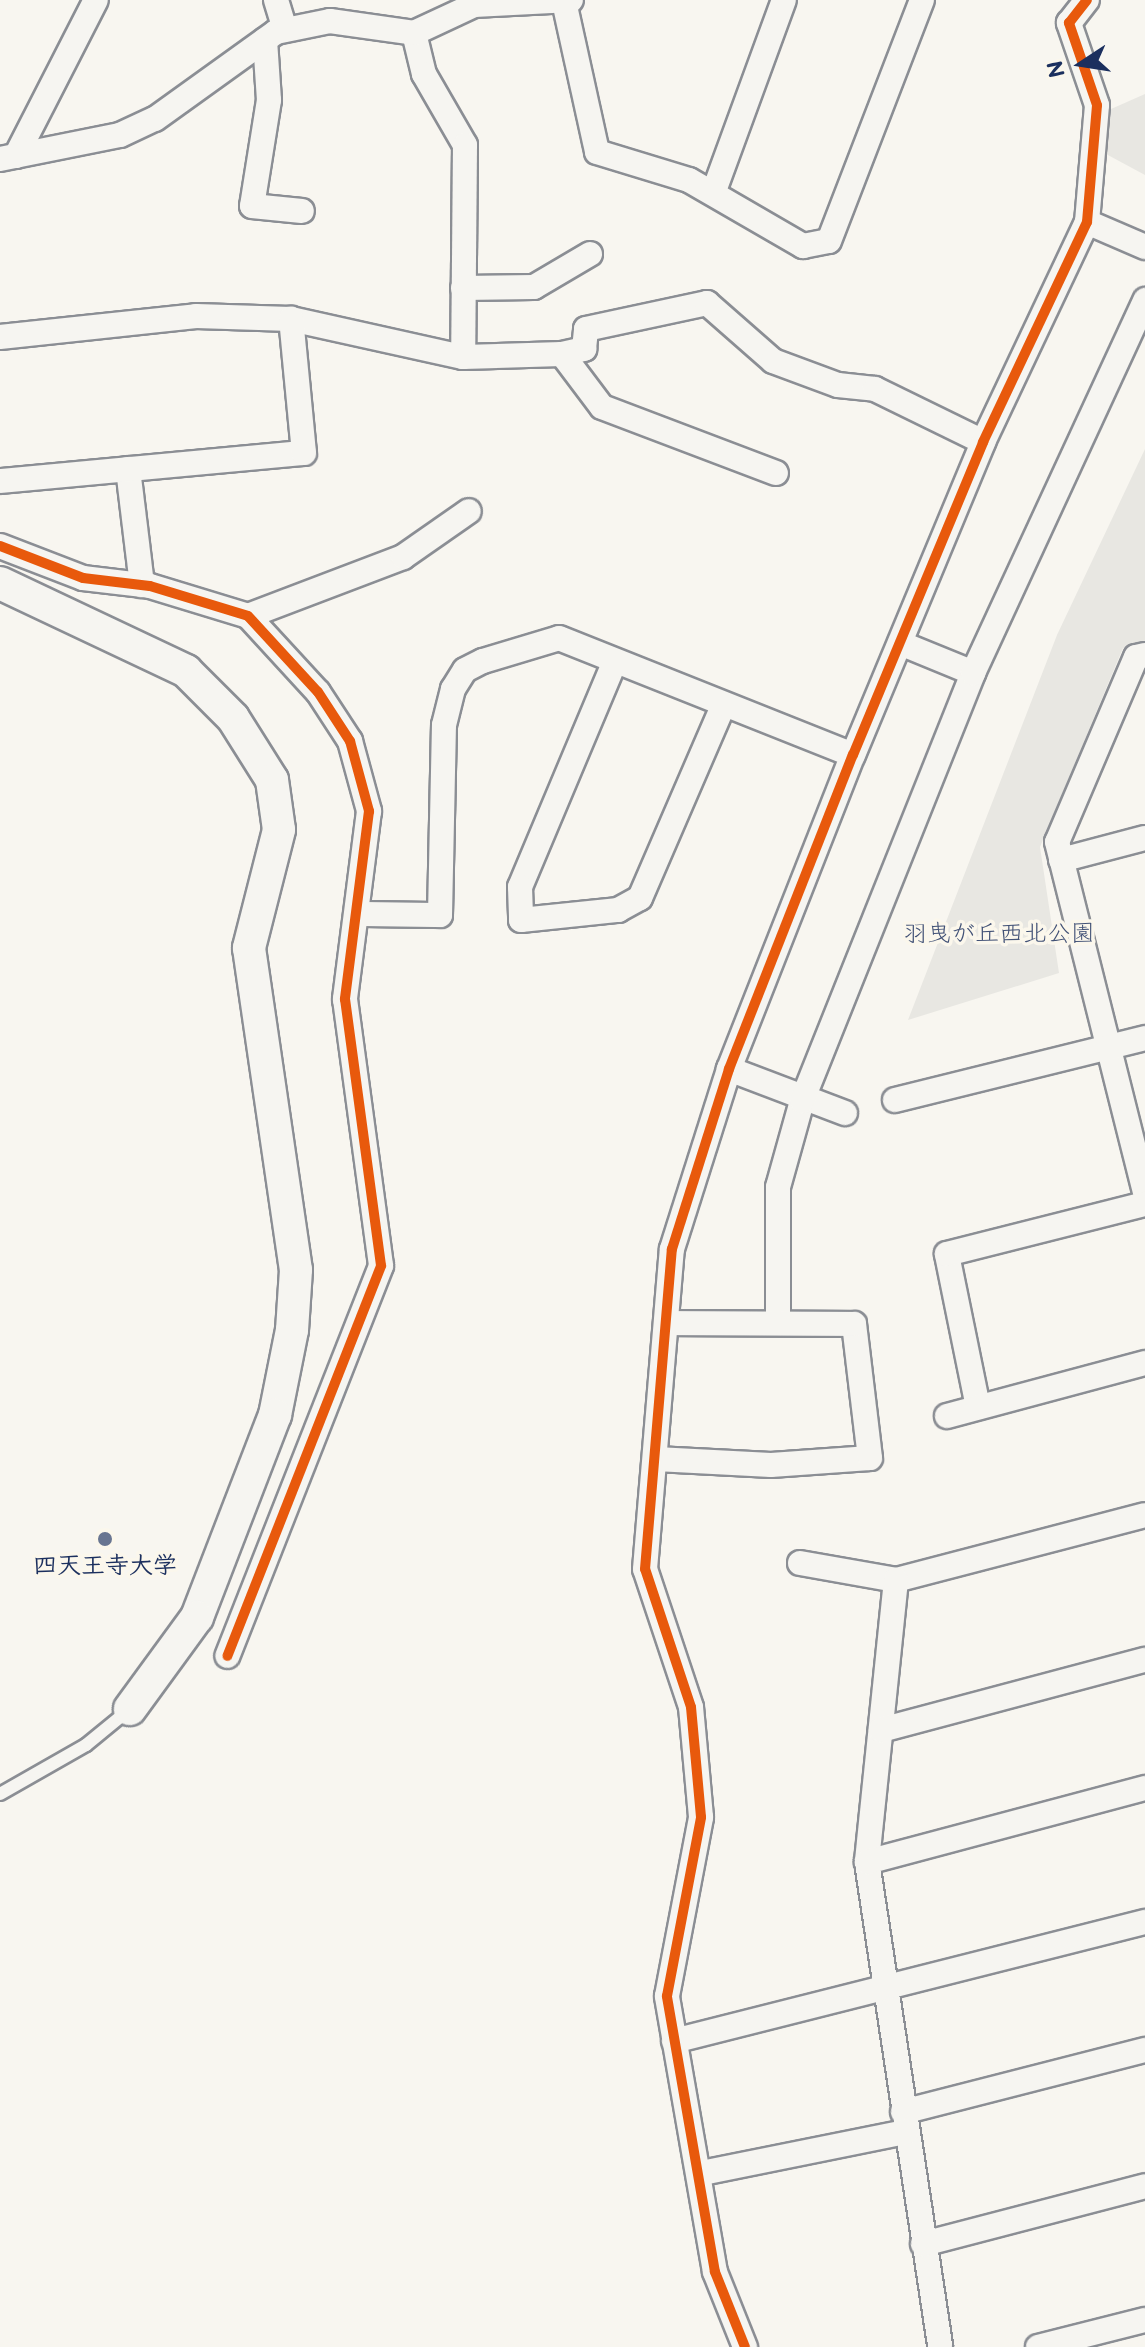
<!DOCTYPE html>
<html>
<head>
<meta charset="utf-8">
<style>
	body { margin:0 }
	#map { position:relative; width:1145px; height:2347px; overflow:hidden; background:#f8f6f0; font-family:"Balsamiq Sans","Klee One",sans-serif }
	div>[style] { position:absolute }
	.green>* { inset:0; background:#e8e7e2 }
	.roads { filter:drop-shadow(2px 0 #8b8e94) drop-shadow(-2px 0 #8b8e94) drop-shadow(0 2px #8b8e94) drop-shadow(0 -2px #8b8e94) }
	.lane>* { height:12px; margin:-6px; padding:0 6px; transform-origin:6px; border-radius:6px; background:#f6f5f1 }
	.street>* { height:24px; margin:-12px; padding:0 12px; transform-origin:12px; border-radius:12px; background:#f6f5f1 }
	.secondary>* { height:32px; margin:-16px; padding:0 16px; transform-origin:16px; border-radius:16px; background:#f6f5f1 }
	.cycleway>* { height:10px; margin:-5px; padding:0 5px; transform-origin:5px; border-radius:5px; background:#e8590c }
	.dots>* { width:22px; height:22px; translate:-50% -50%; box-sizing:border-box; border:4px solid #fbf7ec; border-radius:50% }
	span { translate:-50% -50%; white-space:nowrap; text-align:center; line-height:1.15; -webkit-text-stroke:7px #fbf7ec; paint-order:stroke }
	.park-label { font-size:24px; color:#415176 }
	.poi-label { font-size:24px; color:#1b2f5e; font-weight:700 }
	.north { position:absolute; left:1041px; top:24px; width:80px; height:80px; -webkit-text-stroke:6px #fbf7ec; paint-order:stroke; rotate:258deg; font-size:22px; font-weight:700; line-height:32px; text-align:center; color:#1b2f5e }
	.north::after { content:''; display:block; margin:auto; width:28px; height:36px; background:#1b2f5e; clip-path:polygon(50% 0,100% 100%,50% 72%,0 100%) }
</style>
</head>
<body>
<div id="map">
	<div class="green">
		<i style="clip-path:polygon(1145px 94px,1145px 175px,1106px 154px,1111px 109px)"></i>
		<i style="clip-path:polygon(1145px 449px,1145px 642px,1123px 648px,1040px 847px,1059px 973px,908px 1020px,1057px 635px)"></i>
	</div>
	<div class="roads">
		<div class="lane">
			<i style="left:0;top:1794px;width:99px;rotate:-29.7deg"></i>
			<i style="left:86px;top:1745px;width:57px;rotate:-39.3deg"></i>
		</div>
		<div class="street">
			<i style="left:276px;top:0;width:31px;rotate:73deg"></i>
			<i style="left:565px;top:6px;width:149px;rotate:77.6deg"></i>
			<i style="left:597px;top:152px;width:96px;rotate:16.9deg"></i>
			<i style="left:689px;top:180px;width:132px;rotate:30.1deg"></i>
			<i style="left:803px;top:246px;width:26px;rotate:-11deg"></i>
			<i style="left:829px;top:241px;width:258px;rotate:-68.9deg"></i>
			<i style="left:414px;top:33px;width:42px;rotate:76.3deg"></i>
			<i style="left:424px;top:74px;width:82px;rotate:60deg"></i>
			<i style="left:465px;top:145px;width:212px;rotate:90.5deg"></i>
			<i style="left:265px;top:40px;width:60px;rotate:86.2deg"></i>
			<i style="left:269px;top:100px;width:107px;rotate:99.1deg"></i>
			<i style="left:252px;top:206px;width:50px;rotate:5.7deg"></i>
			<i style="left:16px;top:156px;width:175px;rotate:-62.9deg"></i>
			<i style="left:0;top:159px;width:122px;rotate:-11.3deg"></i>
			<i style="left:120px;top:135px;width:38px;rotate:-25deg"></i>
			<i style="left:155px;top:119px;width:149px;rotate:-35.7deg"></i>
			<i style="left:276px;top:32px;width:55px;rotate:-11.5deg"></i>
			<i style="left:330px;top:21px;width:85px;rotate:8.1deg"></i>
			<i style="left:414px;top:33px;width:66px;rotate:-25deg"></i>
			<i style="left:474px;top:5px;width:97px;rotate:-3deg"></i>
			<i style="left:714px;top:191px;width:203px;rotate:-69.9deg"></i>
			<i style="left:1087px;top:222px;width:63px;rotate:23.3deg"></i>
			<i style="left:463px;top:288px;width:71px;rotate:-0.8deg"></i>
			<i style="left:534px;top:287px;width:65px;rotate:-30.5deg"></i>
			<i style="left:0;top:337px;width:197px;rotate:-6.1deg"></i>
			<i style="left:196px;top:316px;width:95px;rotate:1.8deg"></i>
			<i style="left:291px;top:319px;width:176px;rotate:12.5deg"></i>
			<i style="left:463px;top:357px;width:99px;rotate:-1.7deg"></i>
			<i style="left:562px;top:354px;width:23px;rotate:-13deg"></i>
			<i style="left:584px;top:349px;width:20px;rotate:-84deg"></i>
			<i style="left:586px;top:329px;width:124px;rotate:-12.1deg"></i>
			<i style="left:707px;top:303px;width:88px;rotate:41.3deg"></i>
			<i style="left:773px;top:361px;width:69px;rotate:20.3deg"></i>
			<i style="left:838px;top:385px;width:37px;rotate:6deg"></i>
			<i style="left:875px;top:389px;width:120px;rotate:26.1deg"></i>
			<i style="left:562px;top:354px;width:66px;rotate:53deg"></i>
			<i style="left:602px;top:407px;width:186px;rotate:20.8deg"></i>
			<i style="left:128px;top:469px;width:117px;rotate:83.1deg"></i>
			<i style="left:0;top:481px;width:305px;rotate:-5.3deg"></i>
			<i style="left:304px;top:453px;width:135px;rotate:-95.5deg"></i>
			<i style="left:0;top:546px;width:89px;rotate:21.1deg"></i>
			<i style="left:83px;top:578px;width:67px;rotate:6.8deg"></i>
			<i style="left:150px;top:586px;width:102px;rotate:17deg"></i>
			<i style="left:248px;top:616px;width:103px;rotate:47.4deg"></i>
			<i style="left:318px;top:692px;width:59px;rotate:56.9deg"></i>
			<i style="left:350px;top:741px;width:73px;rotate:74.8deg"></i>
			<i style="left:369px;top:811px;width:190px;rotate:97.3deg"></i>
			<i style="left:345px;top:999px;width:269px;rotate:82.3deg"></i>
			<i style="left:381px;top:1266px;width:419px;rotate:111.5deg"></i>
			<i style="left:248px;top:616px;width:166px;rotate:-20.8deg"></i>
			<i style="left:403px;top:557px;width:80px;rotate:-34.9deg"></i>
			<i style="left:900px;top:643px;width:79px;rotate:22.3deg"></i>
			<i style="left:1145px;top:655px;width:9px;rotate:167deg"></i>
			<i style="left:1136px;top:657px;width:201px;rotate:113.1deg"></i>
			<i style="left:1057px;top:842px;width:362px;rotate:75.9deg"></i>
			<i style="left:615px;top:661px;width:245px;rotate:112.8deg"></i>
			<i style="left:520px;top:887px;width:33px;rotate:88deg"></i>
			<i style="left:521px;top:920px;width:98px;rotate:-5.9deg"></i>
			<i style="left:618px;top:910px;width:25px;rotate:-29deg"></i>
			<i style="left:640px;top:898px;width:211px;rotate:-66.6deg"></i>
			<i style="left:1061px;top:860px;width:87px;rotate:-14.7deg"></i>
			<i style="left:358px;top:914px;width:82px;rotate:0.7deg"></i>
			<i style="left:440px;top:915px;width:190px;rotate:-88.8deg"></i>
			<i style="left:444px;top:725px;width:37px;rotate:-76deg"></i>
			<i style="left:453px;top:689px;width:22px;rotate:-58deg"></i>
			<i style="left:465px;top:670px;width:20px;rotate:-27deg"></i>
			<i style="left:483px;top:661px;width:79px;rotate:-16.8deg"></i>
			<i style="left:559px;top:638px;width:316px;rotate:21.7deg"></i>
			<i style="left:729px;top:1069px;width:124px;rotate:20.8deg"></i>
			<i style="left:895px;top:1100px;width:258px;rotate:-13.9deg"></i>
			<i style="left:778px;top:1323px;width:136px;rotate:-90deg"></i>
			<i style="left:778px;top:1187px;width:89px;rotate:-74.4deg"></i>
			<i style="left:802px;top:1101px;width:461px;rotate:-68.2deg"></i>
			<i style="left:973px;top:673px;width:411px;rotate:-65.2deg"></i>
			<i style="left:978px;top:1407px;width:156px;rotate:-101.5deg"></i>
			<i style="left:947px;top:1254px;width:204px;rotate:-14.2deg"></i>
			<i style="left:947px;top:1416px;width:205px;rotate:-15deg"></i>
			<i style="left:656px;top:1459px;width:115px;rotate:3deg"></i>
			<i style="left:771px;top:1465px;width:99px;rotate:-4deg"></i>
			<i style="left:870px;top:1458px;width:135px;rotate:-96.8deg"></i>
			<i style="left:854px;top:1324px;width:187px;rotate:-179.7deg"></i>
			<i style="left:800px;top:1563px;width:97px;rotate:10deg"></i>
			<i style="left:896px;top:1580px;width:257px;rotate:-14.6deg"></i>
			<i style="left:896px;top:1580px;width:283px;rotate:95.9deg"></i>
			<i style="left:867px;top:1862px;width:490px;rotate:81.4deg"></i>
			<i style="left:881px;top:1730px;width:273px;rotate:-14.9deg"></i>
			<i style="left:867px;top:1862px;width:288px;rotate:-14.9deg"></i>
			<i style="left:674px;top:2041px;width:486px;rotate:-14.2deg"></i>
			<i style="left:903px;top:2112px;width:250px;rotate:-14.4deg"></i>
			<i style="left:702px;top:2173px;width:208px;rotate:-11.4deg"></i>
			<i style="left:923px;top:2244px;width:229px;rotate:-14.6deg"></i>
			<i style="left:745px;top:2347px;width:81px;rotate:-111.8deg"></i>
			<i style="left:715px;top:2272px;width:280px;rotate:-99.9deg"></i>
			<i style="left:667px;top:1996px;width:182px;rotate:-79.2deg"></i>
			<i style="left:701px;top:1817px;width:110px;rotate:-95.2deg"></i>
			<i style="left:691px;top:1707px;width:145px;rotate:-108.4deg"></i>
			<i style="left:645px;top:1569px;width:321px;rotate:-85.2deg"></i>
			<i style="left:672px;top:1249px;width:189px;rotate:-72.4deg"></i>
			<i style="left:729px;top:1069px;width:338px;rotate:-68.5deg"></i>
			<i style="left:853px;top:755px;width:339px;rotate:-67.4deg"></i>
			<i style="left:983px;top:442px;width:243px;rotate:-64.7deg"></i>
			<i style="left:1087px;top:222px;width:117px;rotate:-85.1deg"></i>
			<i style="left:1097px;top:105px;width:87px;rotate:-108.9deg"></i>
			<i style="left:1069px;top:23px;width:29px;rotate:-52deg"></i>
			<i style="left:1038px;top:2347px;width:110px;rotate:-14.2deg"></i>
		</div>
		<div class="secondary">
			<i style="left:0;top:583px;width:206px;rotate:25.3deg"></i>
			<i style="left:186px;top:671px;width:66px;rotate:45deg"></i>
			<i style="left:233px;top:718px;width:73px;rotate:57.8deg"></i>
			<i style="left:272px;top:780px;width:50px;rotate:82deg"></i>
			<i style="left:279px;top:830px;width:122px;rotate:104.3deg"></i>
			<i style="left:249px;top:948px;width:325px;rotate:81.7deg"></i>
			<i style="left:296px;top:1270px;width:60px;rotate:93.8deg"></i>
			<i style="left:292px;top:1330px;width:87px;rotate:101.3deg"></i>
			<i style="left:275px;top:1415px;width:217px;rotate:111.1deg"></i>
			<i style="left:197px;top:1617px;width:114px;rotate:126.1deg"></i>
		</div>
	</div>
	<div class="cycleway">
		<i style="left:0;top:546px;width:89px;rotate:21.1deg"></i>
		<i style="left:83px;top:578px;width:67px;rotate:6.8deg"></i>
		<i style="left:150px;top:586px;width:102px;rotate:17deg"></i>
		<i style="left:248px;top:616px;width:103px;rotate:47.4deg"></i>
		<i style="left:318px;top:692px;width:59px;rotate:56.9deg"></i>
		<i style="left:350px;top:741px;width:73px;rotate:74.8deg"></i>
		<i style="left:369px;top:811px;width:190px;rotate:97.3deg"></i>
		<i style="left:345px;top:999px;width:269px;rotate:82.3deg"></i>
		<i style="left:381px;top:1266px;width:419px;rotate:111.5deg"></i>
		<i style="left:745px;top:2347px;width:81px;rotate:-111.8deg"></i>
		<i style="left:715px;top:2272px;width:280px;rotate:-99.9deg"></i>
		<i style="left:667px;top:1996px;width:182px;rotate:-79.2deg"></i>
		<i style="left:701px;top:1817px;width:110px;rotate:-95.2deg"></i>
		<i style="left:691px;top:1707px;width:145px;rotate:-108.4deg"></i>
		<i style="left:645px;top:1569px;width:321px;rotate:-85.2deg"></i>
		<i style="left:672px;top:1249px;width:189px;rotate:-72.4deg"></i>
		<i style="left:729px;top:1069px;width:338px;rotate:-68.5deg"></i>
		<i style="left:853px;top:755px;width:339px;rotate:-67.4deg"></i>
		<i style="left:983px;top:442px;width:243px;rotate:-64.7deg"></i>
		<i style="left:1087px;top:222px;width:117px;rotate:-85.1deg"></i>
		<i style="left:1097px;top:105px;width:87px;rotate:-108.9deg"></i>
		<i style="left:1069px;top:23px;width:29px;rotate:-52deg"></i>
	</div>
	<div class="dots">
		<i style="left:105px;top:1539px;background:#687591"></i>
	</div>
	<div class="park-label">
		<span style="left:999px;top:934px">羽曳が丘西北公園</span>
	</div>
	<div class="poi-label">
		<span style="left:105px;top:1566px">四天王寺大学</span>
	</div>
	<div class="north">N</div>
</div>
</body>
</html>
